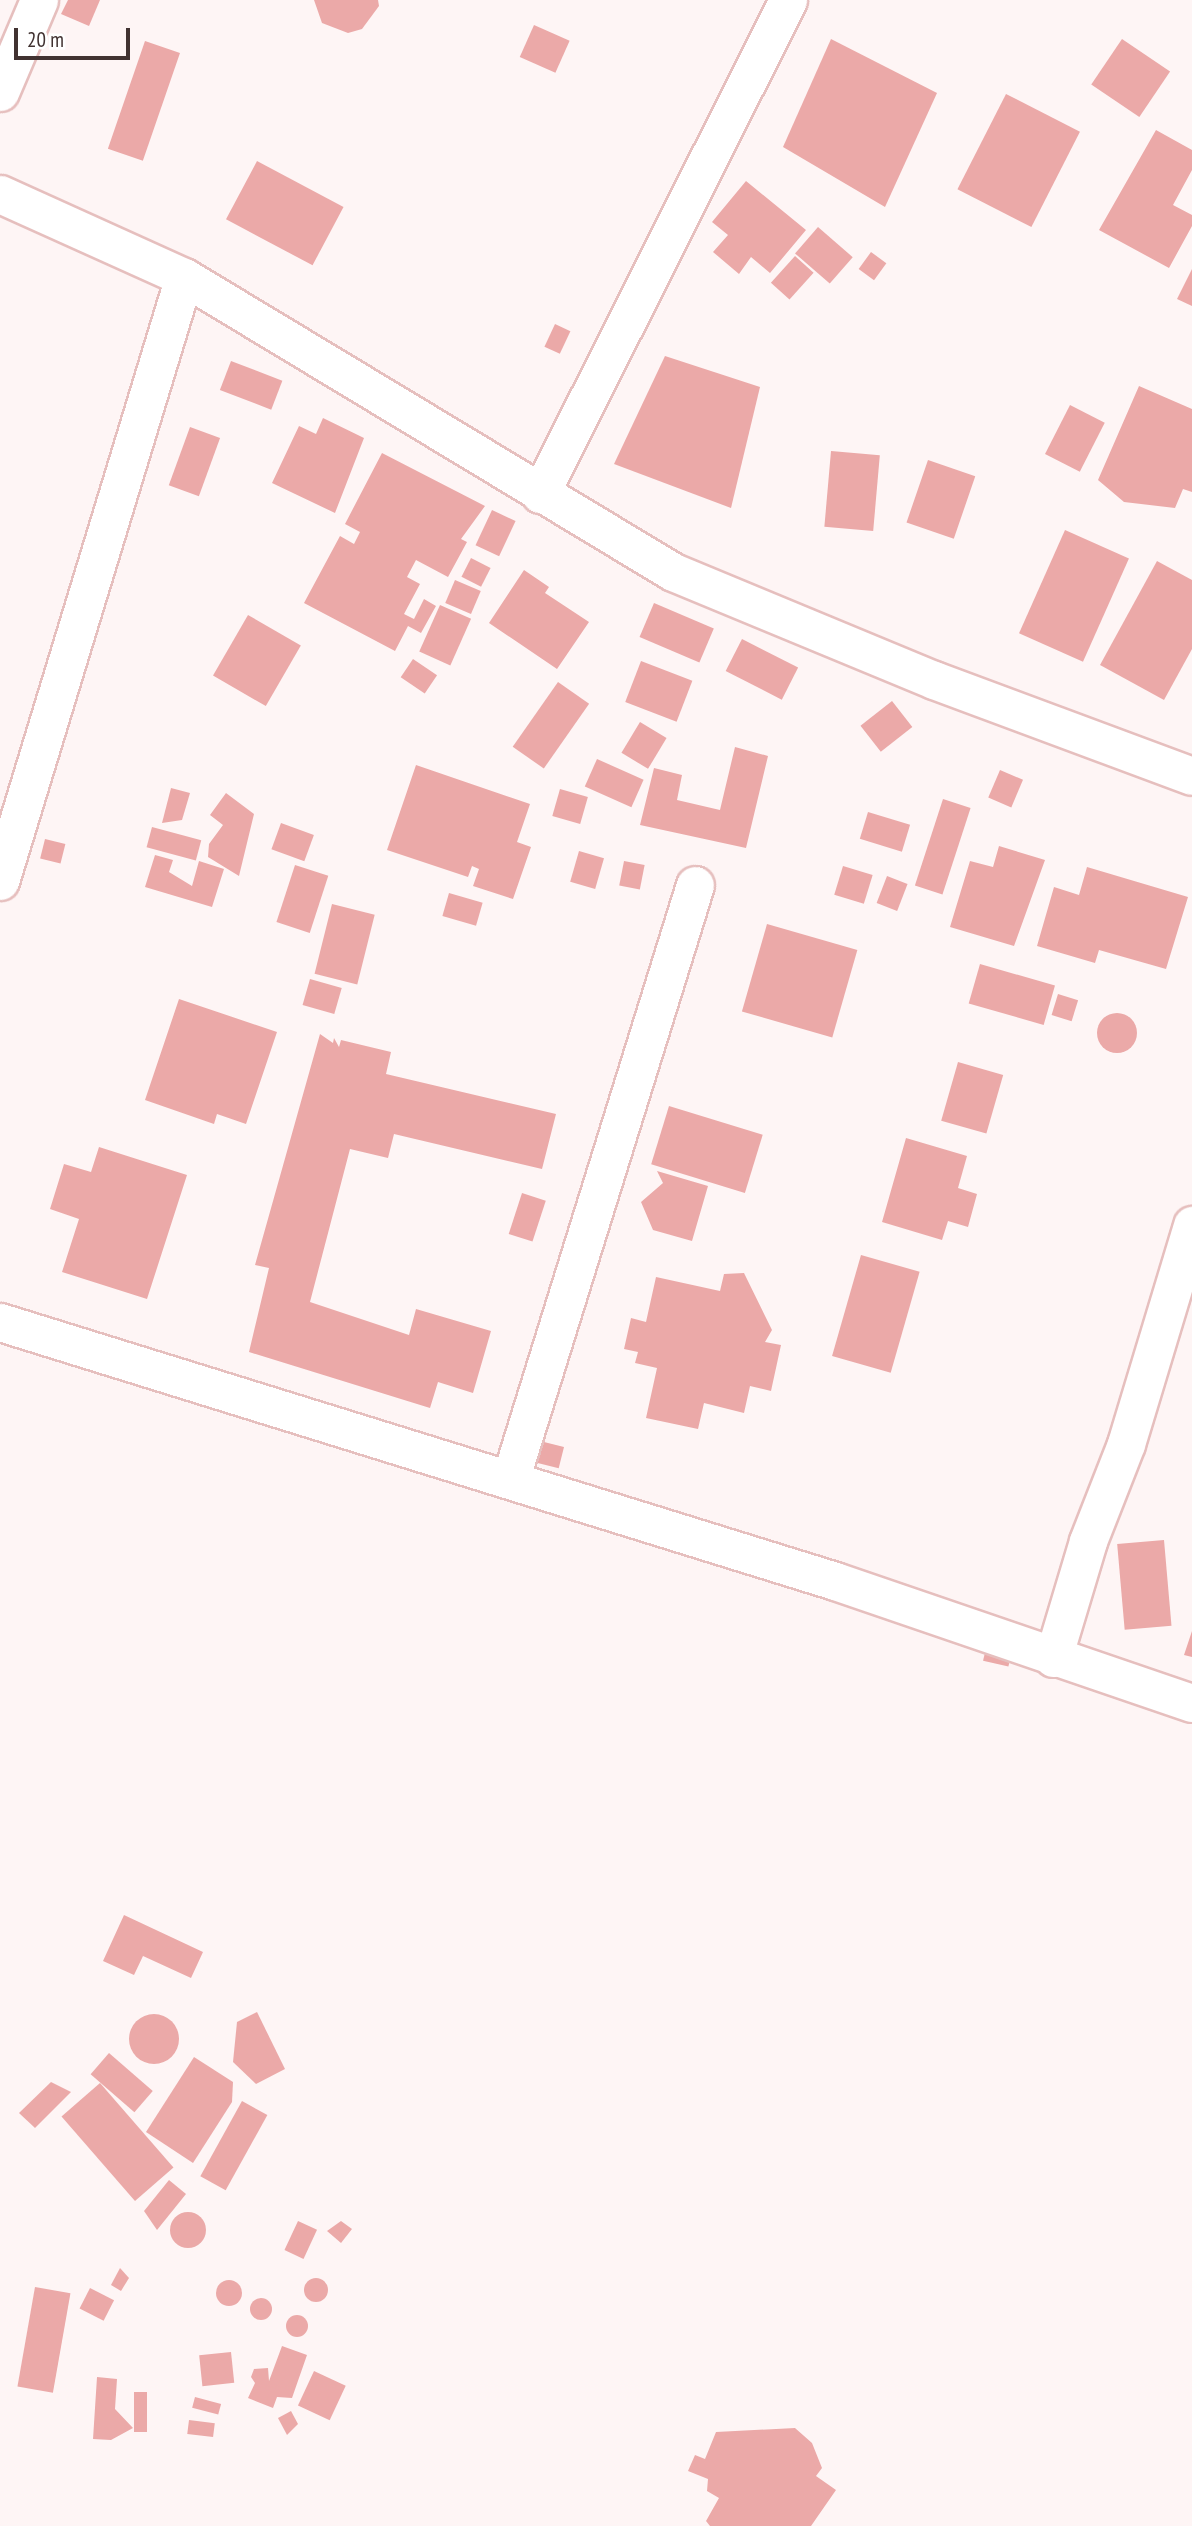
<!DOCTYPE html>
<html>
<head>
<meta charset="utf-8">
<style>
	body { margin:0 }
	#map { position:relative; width:1192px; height:2526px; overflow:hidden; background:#fef5f5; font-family:"PT Sans Narrow",sans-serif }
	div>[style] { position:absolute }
	.building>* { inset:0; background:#eba9a8; transform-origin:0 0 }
	.round { border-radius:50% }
	.roads { filter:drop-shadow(2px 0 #e6bfbe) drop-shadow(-2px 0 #e6bfbe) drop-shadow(0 2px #e6bfbe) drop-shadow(0 -2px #e6bfbe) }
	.street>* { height:37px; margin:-18.5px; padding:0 18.5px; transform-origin:18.5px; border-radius:18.5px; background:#fff }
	span { translate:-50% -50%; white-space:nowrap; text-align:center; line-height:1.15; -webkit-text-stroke:7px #fff; paint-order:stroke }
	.scale { position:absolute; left:14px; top:28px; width:116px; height:32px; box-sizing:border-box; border:4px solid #413231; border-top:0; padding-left:9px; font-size:21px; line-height:24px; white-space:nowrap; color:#413231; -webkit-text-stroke:5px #fff; paint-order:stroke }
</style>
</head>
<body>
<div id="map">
	<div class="building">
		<i style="clip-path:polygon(68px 0,100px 0,89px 26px,61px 14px)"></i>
		<i style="clip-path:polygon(314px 0,378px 0,379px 6px,362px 29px,348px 33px,322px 23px)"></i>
		<i style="left:534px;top:25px;width:39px;height:35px;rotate:24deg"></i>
		<i style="clip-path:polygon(831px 39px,937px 93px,885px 207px,783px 147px)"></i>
		<i style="left:1122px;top:39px;width:58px;height:55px;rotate:34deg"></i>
		<i style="left:145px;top:41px;width:37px;height:114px;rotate:19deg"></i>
		<i style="left:1006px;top:94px;width:83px;height:107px;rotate:27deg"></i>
		<i style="clip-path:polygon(1156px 130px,1192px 150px,1192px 170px,1173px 205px,1192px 215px,1192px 226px,1169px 268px,1099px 230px)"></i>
		<i style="left:257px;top:161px;width:98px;height:66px;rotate:28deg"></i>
		<i style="clip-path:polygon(746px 181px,806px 230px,770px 273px,751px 257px,739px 274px,713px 252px,728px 235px,712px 222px)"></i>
		<i style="left:818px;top:227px;width:46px;height:35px;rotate:41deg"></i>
		<i style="left:871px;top:252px;width:19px;height:21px;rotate:36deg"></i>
		<i style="left:795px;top:256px;width:25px;height:36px;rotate:42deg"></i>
		<i style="clip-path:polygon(1192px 269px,1192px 306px,1177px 299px)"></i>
		<i style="left:555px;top:324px;width:17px;height:25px;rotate:25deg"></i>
		<i style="clip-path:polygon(665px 356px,760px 387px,731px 508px,614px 464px)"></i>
		<i style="left:231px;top:361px;width:55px;height:31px;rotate:21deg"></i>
		<i style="clip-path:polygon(1139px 386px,1192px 409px,1192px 492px,1183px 489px,1175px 508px,1124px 502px,1098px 480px)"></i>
		<i style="left:1070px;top:405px;width:39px;height:55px;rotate:27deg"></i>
		<i style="clip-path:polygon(323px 418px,364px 438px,335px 513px,272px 483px,299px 426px,316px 434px)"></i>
		<i style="left:190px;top:427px;width:32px;height:62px;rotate:20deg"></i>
		<i style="left:831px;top:451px;width:49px;height:76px;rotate:5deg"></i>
		<i style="clip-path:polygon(382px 453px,485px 506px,461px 539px,467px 542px,448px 577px,416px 560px,407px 577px,420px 584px,404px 614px,414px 619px,424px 599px,436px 606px,421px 633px,408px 626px,395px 651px,304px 603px,340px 536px,354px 544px,360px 532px,345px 524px)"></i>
		<i style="left:928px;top:460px;width:50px;height:66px;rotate:19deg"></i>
		<i style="left:492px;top:510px;width:26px;height:39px;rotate:25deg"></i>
		<i style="left:1065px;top:530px;width:70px;height:113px;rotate:24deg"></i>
		<i style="left:471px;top:558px;width:22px;height:21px;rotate:27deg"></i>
		<i style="clip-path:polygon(1157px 561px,1192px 580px,1192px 649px,1164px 700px,1100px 665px)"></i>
		<i style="clip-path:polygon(524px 570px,549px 587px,545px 593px,589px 622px,557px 669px,489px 623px)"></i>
		<i style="left:455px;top:580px;width:28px;height:25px;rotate:23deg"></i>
		<i style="left:654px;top:603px;width:65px;height:37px;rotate:23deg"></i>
		<i style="left:440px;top:605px;width:34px;height:51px;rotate:24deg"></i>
		<i style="left:248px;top:615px;width:61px;height:70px;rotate:30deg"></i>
		<i style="left:742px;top:639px;width:63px;height:36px;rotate:27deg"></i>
		<i style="left:413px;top:659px;width:29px;height:22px;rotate:34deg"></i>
		<i style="left:641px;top:661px;width:55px;height:44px;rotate:21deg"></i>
		<i style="left:558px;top:682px;width:38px;height:79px;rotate:35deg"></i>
		<i style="left:892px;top:701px;width:33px;height:40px;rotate:52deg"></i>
		<i style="left:640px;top:722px;width:31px;height:36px;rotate:31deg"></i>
		<i style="clip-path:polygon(735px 747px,768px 756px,746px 848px,640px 825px,654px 768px,682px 775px,677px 800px,720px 810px)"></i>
		<i style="left:597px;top:759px;width:51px;height:30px;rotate:24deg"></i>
		<i style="clip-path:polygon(416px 765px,530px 804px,517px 842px,531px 847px,513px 899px,473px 886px,479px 869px,472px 866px,468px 877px,387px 850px)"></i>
		<i style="left:1000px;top:770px;width:25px;height:30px;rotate:23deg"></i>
		<i style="clip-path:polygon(171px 788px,190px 793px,182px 820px,162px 823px)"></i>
		<i style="left:560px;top:789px;width:29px;height:28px;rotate:16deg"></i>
		<i style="clip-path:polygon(226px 793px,254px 814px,239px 876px,208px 857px,209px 844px,223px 825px,210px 815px)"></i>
		<i style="left:943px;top:799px;width:29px;height:91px;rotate:18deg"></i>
		<i style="left:868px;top:812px;width:44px;height:28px;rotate:17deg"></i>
		<i style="left:281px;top:823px;width:35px;height:28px;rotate:20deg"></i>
		<i style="left:152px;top:827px;width:51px;height:21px;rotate:15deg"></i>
		<i style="left:45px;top:839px;width:21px;height:20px;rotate:14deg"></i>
		<i style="clip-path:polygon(999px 846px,1045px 860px,1014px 946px,950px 927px,970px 861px,993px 867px)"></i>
		<i style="left:579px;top:851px;width:26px;height:32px;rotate:16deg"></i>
		<i style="clip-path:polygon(155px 855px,173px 860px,169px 872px,192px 886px,199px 861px,224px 869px,212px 907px,145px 887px)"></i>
		<i style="left:624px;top:861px;width:21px;height:25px;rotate:11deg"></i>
		<i style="left:295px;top:865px;width:35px;height:60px;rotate:18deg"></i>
		<i style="left:843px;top:866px;width:31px;height:30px;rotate:17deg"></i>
		<i style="clip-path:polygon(1087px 867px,1188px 897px,1166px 969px,1099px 950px,1095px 963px,1037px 946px,1054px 887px,1079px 895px)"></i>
		<i style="left:887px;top:876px;width:22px;height:29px;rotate:21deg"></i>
		<i style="left:449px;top:893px;width:35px;height:24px;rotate:16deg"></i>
		<i style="left:332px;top:904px;width:44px;height:72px;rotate:14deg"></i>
		<i style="left:767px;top:924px;width:94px;height:91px;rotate:16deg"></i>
		<i style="left:980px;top:964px;width:78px;height:41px;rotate:16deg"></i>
		<i style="left:310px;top:979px;width:33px;height:27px;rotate:16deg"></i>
		<i style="left:1058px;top:994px;width:21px;height:22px;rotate:17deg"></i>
		<i style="clip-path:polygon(179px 999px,277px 1032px,246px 1124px,217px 1114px,214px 1124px,145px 1100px)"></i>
		<i class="round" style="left:1097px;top:1013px;width:40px;height:40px"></i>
		<i style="clip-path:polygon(320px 1034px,333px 1043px,334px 1038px,339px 1047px,341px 1040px,391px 1052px,386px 1074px,556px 1114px,542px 1169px,394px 1134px,388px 1158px,350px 1149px,310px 1302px,409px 1335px,416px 1309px,491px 1331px,473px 1393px,438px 1382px,430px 1408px,249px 1352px,269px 1268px,255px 1265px)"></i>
		<i style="left:958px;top:1062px;width:47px;height:61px;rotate:16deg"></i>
		<i style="left:669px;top:1106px;width:98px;height:61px;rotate:17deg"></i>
		<i style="clip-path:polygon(906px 1138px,967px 1156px,958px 1188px,977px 1194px,968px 1227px,948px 1221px,942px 1240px,882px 1222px)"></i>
		<i style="clip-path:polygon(99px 1147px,187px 1175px,147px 1299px,62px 1272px,79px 1219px,50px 1209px,64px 1164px,91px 1172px)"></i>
		<i style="clip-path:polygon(657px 1171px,708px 1186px,692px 1241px,653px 1230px,641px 1202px,663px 1183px)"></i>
		<i style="left:522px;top:1193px;width:25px;height:43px;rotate:18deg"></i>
		<i style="left:861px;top:1255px;width:61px;height:105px;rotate:16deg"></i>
		<i style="clip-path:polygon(744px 1273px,772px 1330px,765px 1342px,781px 1345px,771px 1391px,750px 1386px,744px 1413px,704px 1403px,698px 1429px,646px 1418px,657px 1368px,635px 1363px,638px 1352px,624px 1349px,631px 1318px,646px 1322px,656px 1277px,720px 1291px,724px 1274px)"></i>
		<i style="left:532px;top:1439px;width:33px;height:22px;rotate:14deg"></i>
		<i style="left:1164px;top:1540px;width:86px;height:47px;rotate:85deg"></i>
		<i style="clip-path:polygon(1192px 1631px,1192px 1657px,1184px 1655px)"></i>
		<i style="left:986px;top:1648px;width:26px;height:13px;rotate:13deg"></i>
		<i style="clip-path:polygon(124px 1915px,203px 1952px,191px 1978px,143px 1956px,134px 1975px,103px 1961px)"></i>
		<i style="clip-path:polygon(257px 2012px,285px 2069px,256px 2084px,233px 2062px,237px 2022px)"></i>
		<i class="round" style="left:129px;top:2014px;width:50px;height:50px"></i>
		<i style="left:109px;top:2053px;width:58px;height:28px;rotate:41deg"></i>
		<i style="clip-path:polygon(194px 2057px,233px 2082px,232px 2102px,193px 2163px,146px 2132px)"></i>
		<i style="clip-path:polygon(51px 2082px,71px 2092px,35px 2128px,19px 2113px)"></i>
		<i style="left:100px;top:2083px;width:112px;height:51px;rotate:49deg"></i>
		<i style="left:242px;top:2101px;width:29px;height:86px;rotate:29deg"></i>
		<i style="clip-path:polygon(169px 2180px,186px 2194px,157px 2230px,144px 2211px)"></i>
		<i class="round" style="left:170px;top:2212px;width:36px;height:36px"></i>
		<i style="left:298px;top:2221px;width:21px;height:32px;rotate:25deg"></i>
		<i style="clip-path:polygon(341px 2221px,352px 2229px,341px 2243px,327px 2231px)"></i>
		<i style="clip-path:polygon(120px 2268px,129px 2278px,121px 2291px,111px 2285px)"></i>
		<i class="round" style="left:304px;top:2278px;width:24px;height:24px"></i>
		<i class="round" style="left:216px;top:2280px;width:26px;height:26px"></i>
		<i style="left:35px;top:2287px;width:36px;height:101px;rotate:10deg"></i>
		<i style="left:90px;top:2288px;width:27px;height:23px;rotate:27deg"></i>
		<i class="round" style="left:250px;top:2298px;width:22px;height:22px"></i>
		<i class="round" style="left:286px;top:2315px;width:22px;height:22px"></i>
		<i style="clip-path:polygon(282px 2346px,307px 2355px,292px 2398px,277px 2397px,273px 2408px,248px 2398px,255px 2383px,251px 2377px,254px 2369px,268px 2368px,269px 2381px)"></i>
		<i style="left:231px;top:2352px;width:31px;height:32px;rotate:84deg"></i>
		<i style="left:314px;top:2371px;width:35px;height:38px;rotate:25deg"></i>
		<i style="clip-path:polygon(97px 2377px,117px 2379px,115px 2409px,133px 2428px,111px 2440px,93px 2439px)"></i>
		<i style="left:134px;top:2392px;width:13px;height:40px"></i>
		<i style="left:195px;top:2397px;width:27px;height:11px;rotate:15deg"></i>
		<i style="clip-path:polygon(291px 2411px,298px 2424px,287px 2435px,278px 2418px)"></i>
		<i style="left:189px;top:2420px;width:26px;height:14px;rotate:7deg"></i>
		<i style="clip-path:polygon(795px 2428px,812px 2443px,822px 2468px,816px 2476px,836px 2490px,811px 2526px,710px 2526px,706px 2521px,719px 2498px,707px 2491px,708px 2479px,688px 2471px,695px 2455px,705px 2459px,716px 2432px)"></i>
	</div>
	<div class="roads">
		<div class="street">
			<i style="left:0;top:92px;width:100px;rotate:-67deg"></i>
			<i style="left:0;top:194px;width:202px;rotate:24.3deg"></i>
			<i style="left:184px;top:277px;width:571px;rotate:31.1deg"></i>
			<i style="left:673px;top:572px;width:282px;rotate:22.5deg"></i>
			<i style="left:934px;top:680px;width:275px;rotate:20.4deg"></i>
			<i style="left:540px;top:494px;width:553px;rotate:-63.34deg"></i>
			<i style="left:0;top:881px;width:631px;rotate:-73.06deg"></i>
			<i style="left:0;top:1322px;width:874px;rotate:17.23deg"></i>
			<i style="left:835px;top:1581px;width:377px;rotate:18.9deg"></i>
			<i style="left:510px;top:1480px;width:623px;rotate:-72.73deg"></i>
			<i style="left:1053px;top:1658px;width:122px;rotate:-73.3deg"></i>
			<i style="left:1088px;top:1541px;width:104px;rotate:-68.6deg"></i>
			<i style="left:1126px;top:1444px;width:229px;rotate:-73.2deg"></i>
		</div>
	</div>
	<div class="scale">20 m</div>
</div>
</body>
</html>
